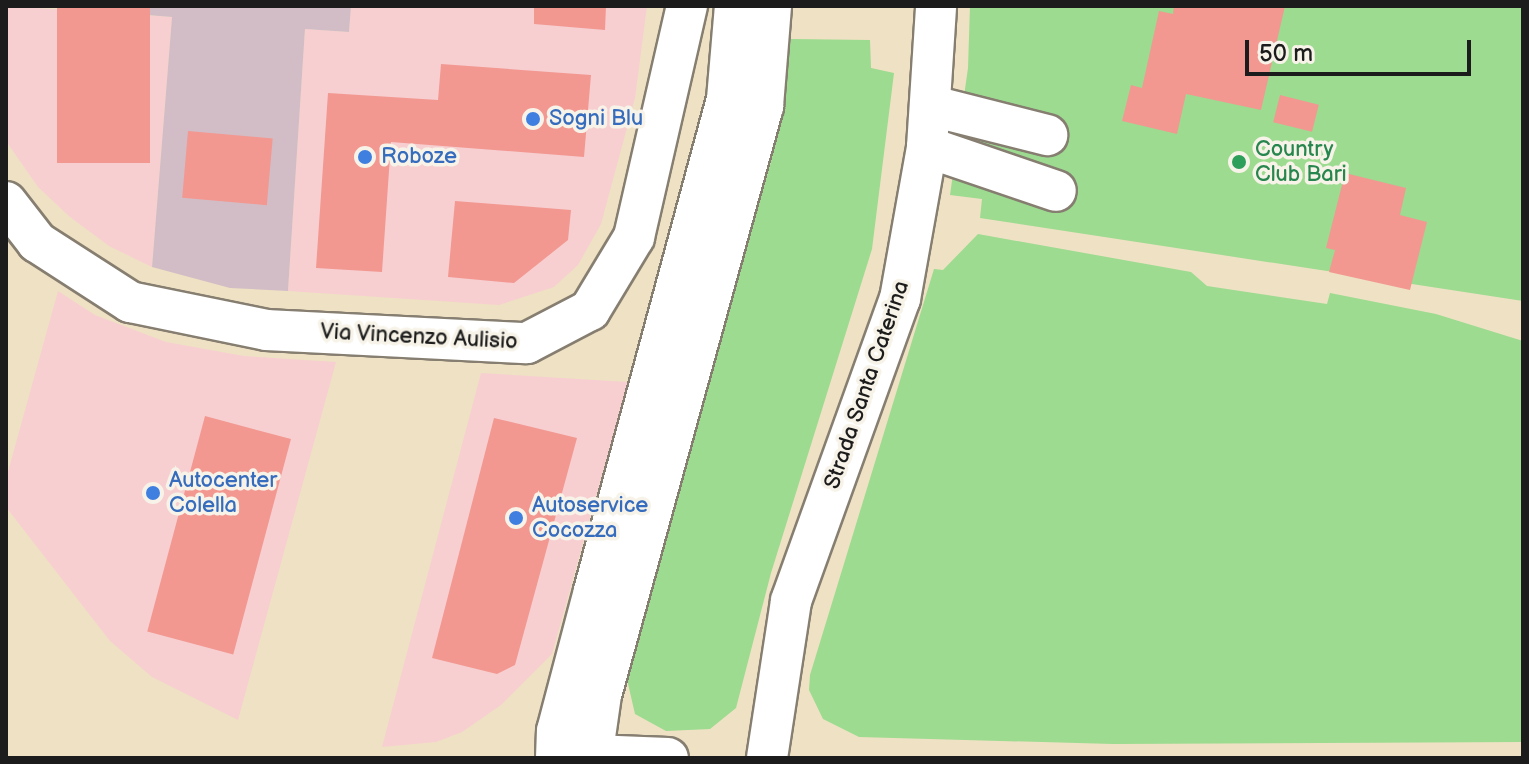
<!DOCTYPE html>
<html>
<head>
<meta charset="utf-8">
<style>
	body { margin:0 }
	#map { position:relative; width:1529px; height:764px; overflow:hidden; background:#efe1c3; font-family:"Balsamiq Sans",sans-serif }
	div>[style] { position:absolute }
	.built>* { inset:0; background:#f7cfd1 }
	.industrial>* { inset:0; background:#d2bdc6 }
	.green>* { inset:0; background:#9cdb90 }
	.building>* { inset:0; background:#f29891; transform-origin:0 0 }
	.roads { filter:drop-shadow(2px 0 #867e70) drop-shadow(-2px 0 #867e70) drop-shadow(0 2px #867e70) drop-shadow(0 -2px #867e70) }
	.minor>* { height:40px; margin:-20px; padding:0 20px; transform-origin:20px; border-radius:20px; background:#fff }
	.dots>* { width:22px; height:22px; translate:-50% -50%; box-sizing:border-box; border:4px solid #f7f3e8; border-radius:50% }
	span { translate:-50% -50%; white-space:nowrap; text-align:center; line-height:1.15; -webkit-text-stroke:7px #f7f3e8; paint-order:stroke }
	.shop-label { font-size:22px; color:#366cbe }
	.left { translate:0 -50%; text-align:left }
	.leisure-label { font-size:22px; color:#27864d }
	.street-label { font-size:22px; color:#1c1c1c }
	.frame { position:absolute; inset:0; border:8px solid #1c1c1c; pointer-events:none }
	.scale { position:absolute; left:1245px; top:40px; width:226px; height:36px; box-sizing:border-box; border:4px solid #1c1c1c; border-top:0; padding-left:10px; font-size:24px; line-height:28px; white-space:nowrap; color:#1c1c1c; -webkit-text-stroke:6px #f7f3e8; paint-order:stroke }
</style>
</head>
<body>
<div id="map">
	<div class="built">
		<i style="clip-path:polygon(6px 6px,172px 17px,152px 267px,109px 246px,70px 217px,38px 187px,8px 144px)"></i>
		<i style="clip-path:polygon(351px 6px,647px 6px,635px 98px,601px 224px,578px 265px,554px 287px,499px 305px,288px 291px,305px 29px,349px 32px)"></i>
		<i style="clip-path:polygon(58px 291px,95px 315px,166px 342px,244px 356px,336px 362px,238px 720px,152px 677px,110px 641px,6px 507px,6px 479px)"></i>
		<i style="clip-path:polygon(481px 373px,628px 382px,552px 654px,501px 705px,462px 732px,436px 742px,382px 747px)"></i>
	</div>
	<div class="industrial">
		<i style="clip-path:polygon(33px 6px,351px 6px,349px 32px,305px 29px,288px 291px,230px 288px,152px 267px,172px 17px)"></i>
	</div>
	<div class="green">
		<i style="clip-path:polygon(970px 6px,1523px 6px,1523px 301px,980px 218px,982px 199px,950px 195px,968px 68px)"></i>
		<i style="clip-path:polygon(791px 39px,870px 40px,871px 68px,894px 73px,872px 249px,771px 573px,736px 708px,710px 729px,666px 731px,635px 714px,626px 675px,772px 158px)"></i>
		<i style="clip-path:polygon(978px 234px,1191px 272px,1207px 286px,1327px 304px,1330px 293px,1436px 314px,1523px 341px,1523px 742px,1113px 744px,859px 737px,823px 719px,809px 690px,810px 675px,934px 269px,943px 270px)"></i>
	</div>
	<div class="building">
		<i style="left:57px;top:6px;width:93px;height:157px"></i>
		<i style="clip-path:polygon(534px 6px,606px 6px,605px 30px,534px 24px)"></i>
		<i style="clip-path:polygon(1174px 6px,1285px 6px,1261px 110px,1186px 94px,1177px 134px,1122px 121px,1131px 85px,1142px 88px,1159px 11px,1173px 14px)"></i>
		<i style="clip-path:polygon(441px 64px,591px 75px,584px 157px,391px 142px,382px 272px,316px 268px,328px 93px,438px 100px)"></i>
		<i style="left:1280px;top:95px;width:40px;height:28px;rotate:14deg"></i>
		<i style="left:188px;top:131px;width:85px;height:67px;rotate:5deg"></i>
		<i style="clip-path:polygon(1345px 173px,1406px 188px,1400px 215px,1427px 222px,1410px 290px,1329px 272px,1335px 250px,1326px 248px)"></i>
		<i style="clip-path:polygon(455px 201px,571px 210px,568px 240px,514px 283px,448px 277px)"></i>
		<i style="left:205px;top:416px;width:89px;height:223px;rotate:15deg"></i>
		<i style="clip-path:polygon(494px 418px,577px 438px,515px 665px,497px 674px,432px 658px)"></i>
	</div>
	<div class="roads">
		<div class="minor">
			<i style="left:932px;top:106px;width:119px;rotate:14.2deg"></i>
			<i style="left:927px;top:147px;width:136px;rotate:18.8deg"></i>
			<i style="left:6px;top:202px;width:51px;rotate:52.2deg"></i>
			<i style="left:37px;top:242px;width:111px;rotate:32.8deg"></i>
			<i style="left:130px;top:302px;width:139px;rotate:11.6deg"></i>
			<i style="left:266px;top:330px;width:261px;rotate:2.9deg"></i>
			<i style="left:527px;top:343px;width:71px;rotate:-27.6deg"></i>
			<i style="left:590px;top:310px;width:85px;rotate:-58.9deg"></i>
			<i style="left:634px;top:237px;width:237px;rotate:-77.1deg"></i>
			<i style="left:592px;top:755px;width:76px;rotate:2.3deg"></i>
			<i style="left:556px;top:758px;width:27px;rotate:-88deg"></i>
			<i style="left:557px;top:731px;width:145px;rotate:-75.2deg"></i>
			<i style="left:594px;top:591px;width:510px;rotate:-74.87deg"></i>
			<i style="left:727px;top:99px;width:93px;rotate:-85.1deg"></i>
			<i style="left:592px;top:758px;width:64px;rotate:-81.9deg"></i>
			<i style="left:601px;top:695px;width:611px;rotate:-74.62deg"></i>
			<i style="left:763px;top:106px;width:100px;rotate:-85.4deg"></i>
			<i style="left:767px;top:758px;width:159px;rotate:-81.3deg"></i>
			<i style="left:791px;top:601px;width:321px;rotate:-70.2deg"></i>
			<i style="left:900px;top:299px;width:154px;rotate:-79.9deg"></i>
			<i style="left:927px;top:147px;width:141px;rotate:-86.3deg"></i>
		</div>
	</div>
	<div class="dots">
		<i style="left:533px;top:119px;background:#3f7fe0"></i>
		<i style="left:365px;top:157px;background:#3f7fe0"></i>
		<i style="left:1239px;top:162px;background:#2e9e5b"></i>
		<i style="left:153px;top:493px;background:#3f7fe0"></i>
		<i style="left:516px;top:518px;background:#3f7fe0"></i>
	</div>
	<div class="shop-label">
		<span class="left" style="left:549px;top:119px">Sogni Blu</span>
		<span class="left" style="left:381px;top:157px">Roboze</span>
		<span class="left" style="left:169px;top:493px">Autocenter<br>Colella</span>
		<span class="left" style="left:532px;top:518px">Autoservice<br>Cocozza</span>
	</div>
	<div class="leisure-label">
		<span class="left" style="left:1255px;top:162px">Country<br>Club Bari</span>
	</div>
	<div class="street-label">
		<span style="left:419px;top:337px;rotate:3deg">Via Vincenzo Aulisio</span>
		<span style="left:867px;top:385px;rotate:-71deg">Strada Santa Caterina</span>
	</div>
	<div class="frame"></div>
	<div class="scale">50 m</div>
</div>
</body>
</html>
